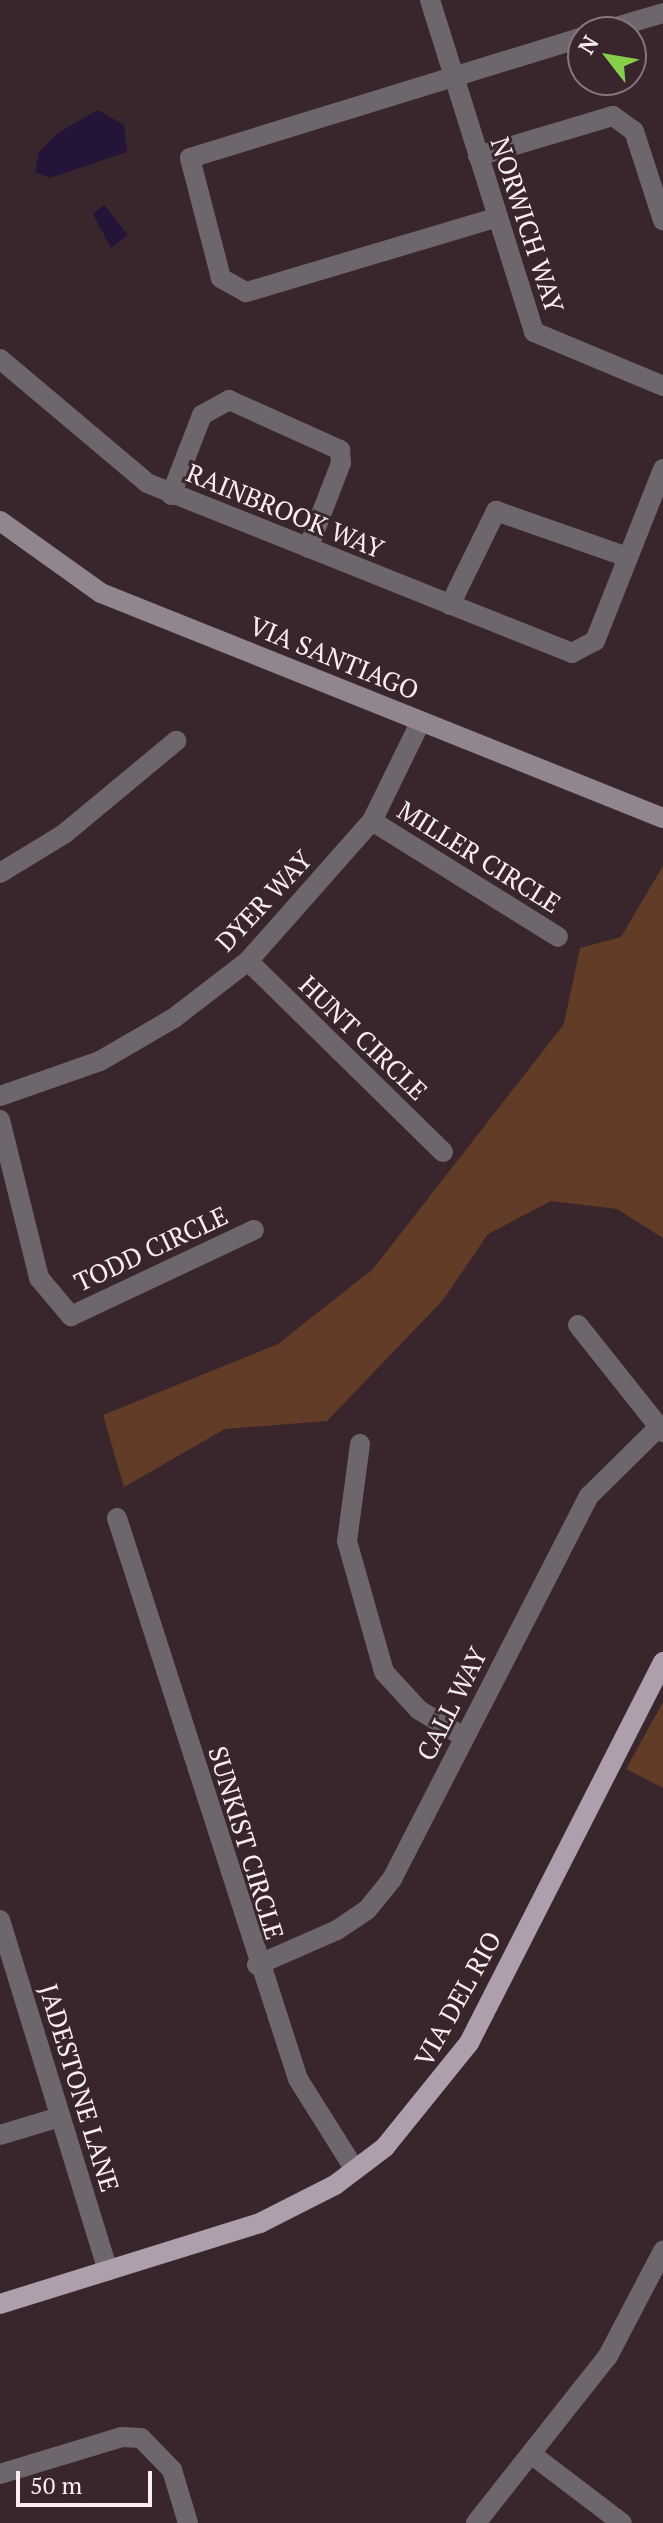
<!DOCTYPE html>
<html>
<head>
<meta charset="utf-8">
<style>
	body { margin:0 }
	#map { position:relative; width:663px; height:2523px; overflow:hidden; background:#38262c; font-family:"PT Serif",serif }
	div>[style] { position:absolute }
	.green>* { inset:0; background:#623c26 }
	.water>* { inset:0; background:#231438 }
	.street>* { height:20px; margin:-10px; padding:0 10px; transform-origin:10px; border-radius:10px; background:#6d666c }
	.secondary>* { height:20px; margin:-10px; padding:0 10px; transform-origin:10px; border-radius:10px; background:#918690 }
	.primary>* { height:20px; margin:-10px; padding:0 10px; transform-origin:10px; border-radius:10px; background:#ad9fac }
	span { translate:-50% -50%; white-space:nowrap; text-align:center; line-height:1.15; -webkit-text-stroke:6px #38262c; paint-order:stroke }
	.street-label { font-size:26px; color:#f9edf1 }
	.north { position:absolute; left:567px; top:16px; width:80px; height:80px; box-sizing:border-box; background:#38262c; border:2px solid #85767b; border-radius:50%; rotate:301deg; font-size:22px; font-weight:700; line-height:32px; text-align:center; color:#f9edf1 }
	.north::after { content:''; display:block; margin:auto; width:28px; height:36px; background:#85cf4d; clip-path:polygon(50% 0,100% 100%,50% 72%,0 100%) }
	.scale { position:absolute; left:16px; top:2471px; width:136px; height:36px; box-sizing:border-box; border:4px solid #f9edf1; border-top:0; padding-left:10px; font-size:24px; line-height:28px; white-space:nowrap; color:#f9edf1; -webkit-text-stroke:6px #38262c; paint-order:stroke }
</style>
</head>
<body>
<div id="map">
	<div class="green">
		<i style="clip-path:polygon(663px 866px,663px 1238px,617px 1209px,551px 1201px,488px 1234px,443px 1300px,327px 1421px,225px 1429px,124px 1487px,103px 1415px,278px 1344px,373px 1269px,564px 1024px,580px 948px,621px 937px)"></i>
		<i style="clip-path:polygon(663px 1702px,663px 1788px,626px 1769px)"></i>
	</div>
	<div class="water">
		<i style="clip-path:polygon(98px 110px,124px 125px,127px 152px,50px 178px,35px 172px,39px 152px,59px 132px)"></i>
		<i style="clip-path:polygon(104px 205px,128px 235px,111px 248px,93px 214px)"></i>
	</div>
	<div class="street">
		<i style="left:430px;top:0;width:348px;rotate:72.6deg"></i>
		<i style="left:534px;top:332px;width:140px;rotate:22.7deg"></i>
		<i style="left:599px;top:32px;width:67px;rotate:-16.5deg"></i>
		<i style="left:478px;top:156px;width:141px;rotate:-16.5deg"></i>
		<i style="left:613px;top:116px;width:26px;rotate:36deg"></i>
		<i style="left:634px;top:131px;width:94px;rotate:72deg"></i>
		<i style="left:495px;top:218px;width:260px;rotate:163.4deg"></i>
		<i style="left:246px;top:292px;width:29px;rotate:-151deg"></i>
		<i style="left:221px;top:278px;width:124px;rotate:-104.5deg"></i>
		<i style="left:190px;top:158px;width:411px;rotate:-17.1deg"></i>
		<i style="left:0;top:359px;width:192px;rotate:40.1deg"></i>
		<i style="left:147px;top:483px;width:458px;rotate:21.8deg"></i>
		<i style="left:572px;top:653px;width:26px;rotate:-28deg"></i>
		<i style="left:595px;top:641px;width:185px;rotate:-68.4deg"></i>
		<i style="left:171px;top:495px;width:86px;rotate:-68.8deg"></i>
		<i style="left:202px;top:415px;width:31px;rotate:-29deg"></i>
		<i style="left:229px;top:400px;width:122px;rotate:24.2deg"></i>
		<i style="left:340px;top:450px;width:13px;rotate:86deg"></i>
		<i style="left:341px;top:463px;width:91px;rotate:111.2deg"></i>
		<i style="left:450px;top:605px;width:105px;rotate:-63.9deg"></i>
		<i style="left:496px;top:511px;width:139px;rotate:19.3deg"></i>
		<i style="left:372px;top:821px;width:219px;rotate:31.9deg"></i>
		<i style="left:0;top:873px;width:75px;rotate:-31.4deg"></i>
		<i style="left:64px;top:834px;width:146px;rotate:-39.7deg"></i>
		<i style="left:248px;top:961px;width:273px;rotate:44.4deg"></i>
		<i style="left:0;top:1096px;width:106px;rotate:-19.3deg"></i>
		<i style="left:100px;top:1061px;width:86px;rotate:-30.2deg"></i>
		<i style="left:174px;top:1018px;width:93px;rotate:-37.6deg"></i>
		<i style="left:248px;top:961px;width:187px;rotate:-48.5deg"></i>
		<i style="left:372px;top:821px;width:111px;rotate:-63.9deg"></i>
		<i style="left:0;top:1120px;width:163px;rotate:76.1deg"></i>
		<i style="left:39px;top:1278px;width:50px;rotate:49.9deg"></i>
		<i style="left:71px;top:1316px;width:202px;rotate:-25.2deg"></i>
		<i style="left:578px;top:1325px;width:137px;rotate:51.5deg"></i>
		<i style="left:360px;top:1444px;width:98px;rotate:97.6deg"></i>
		<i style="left:347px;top:1541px;width:136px;rotate:74.2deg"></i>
		<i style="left:384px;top:1672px;width:52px;rotate:47.4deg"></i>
		<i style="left:419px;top:1710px;width:52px;rotate:31deg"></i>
		<i style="left:117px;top:1518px;width:589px;rotate:72.12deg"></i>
		<i style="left:298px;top:2079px;width:107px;rotate:57.9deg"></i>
		<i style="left:0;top:1920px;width:367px;rotate:72.9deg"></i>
		<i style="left:257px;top:1965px;width:87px;rotate:-23.6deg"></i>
		<i style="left:337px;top:1930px;width:36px;rotate:-34deg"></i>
		<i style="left:367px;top:1910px;width:40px;rotate:-51deg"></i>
		<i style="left:392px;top:1879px;width:431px;rotate:-62.8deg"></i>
		<i style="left:589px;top:1496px;width:98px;rotate:-44.6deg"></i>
		<i style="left:0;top:2135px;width:63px;rotate:-16.7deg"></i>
		<i style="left:535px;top:2457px;width:109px;rotate:37.2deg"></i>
		<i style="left:0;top:2474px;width:127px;rotate:-16.9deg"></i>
		<i style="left:122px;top:2437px;width:19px;rotate:3deg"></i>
		<i style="left:141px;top:2438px;width:45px;rotate:45.9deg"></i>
		<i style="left:172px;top:2470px;width:55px;rotate:73.2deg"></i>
		<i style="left:476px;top:2523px;width:213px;rotate:-51.7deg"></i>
		<i style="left:608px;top:2356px;width:119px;rotate:-62.4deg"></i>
	</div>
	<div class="secondary">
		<i style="left:0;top:521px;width:124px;rotate:35.5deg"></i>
		<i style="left:101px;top:593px;width:605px;rotate:21.82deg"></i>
	</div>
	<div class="primary">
		<i style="left:0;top:2304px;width:272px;rotate:-17.3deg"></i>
		<i style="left:260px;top:2223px;width:84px;rotate:-26.9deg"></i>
		<i style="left:335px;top:2185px;width:63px;rotate:-37.2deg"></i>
		<i style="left:385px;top:2147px;width:134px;rotate:-51.1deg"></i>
		<i style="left:469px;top:2043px;width:428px;rotate:-63deg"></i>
	</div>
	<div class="street-label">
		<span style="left:527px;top:225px;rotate:72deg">NORWICH WAY</span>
		<span style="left:285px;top:511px;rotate:22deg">RAINBROOK WAY</span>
		<span style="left:334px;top:658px;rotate:22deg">VIA SANTIAGO</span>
		<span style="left:479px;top:857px;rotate:32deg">MILLER CIRCLE</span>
		<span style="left:264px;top:901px;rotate:-47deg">DYER WAY</span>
		<span style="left:363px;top:1038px;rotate:44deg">HUNT CIRCLE</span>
		<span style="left:151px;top:1249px;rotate:-25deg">TODD CIRCLE</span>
		<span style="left:452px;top:1704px;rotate:-63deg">CALL WAY</span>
		<span style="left:246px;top:1843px;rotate:73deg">SUNKIST CIRCLE</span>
		<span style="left:458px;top:1999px;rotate:-61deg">VIA DEL RIO</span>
		<span style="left:79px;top:2088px;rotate:73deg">JADESTONE LANE</span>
	</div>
	<div class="north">N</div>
	<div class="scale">50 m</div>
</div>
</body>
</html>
